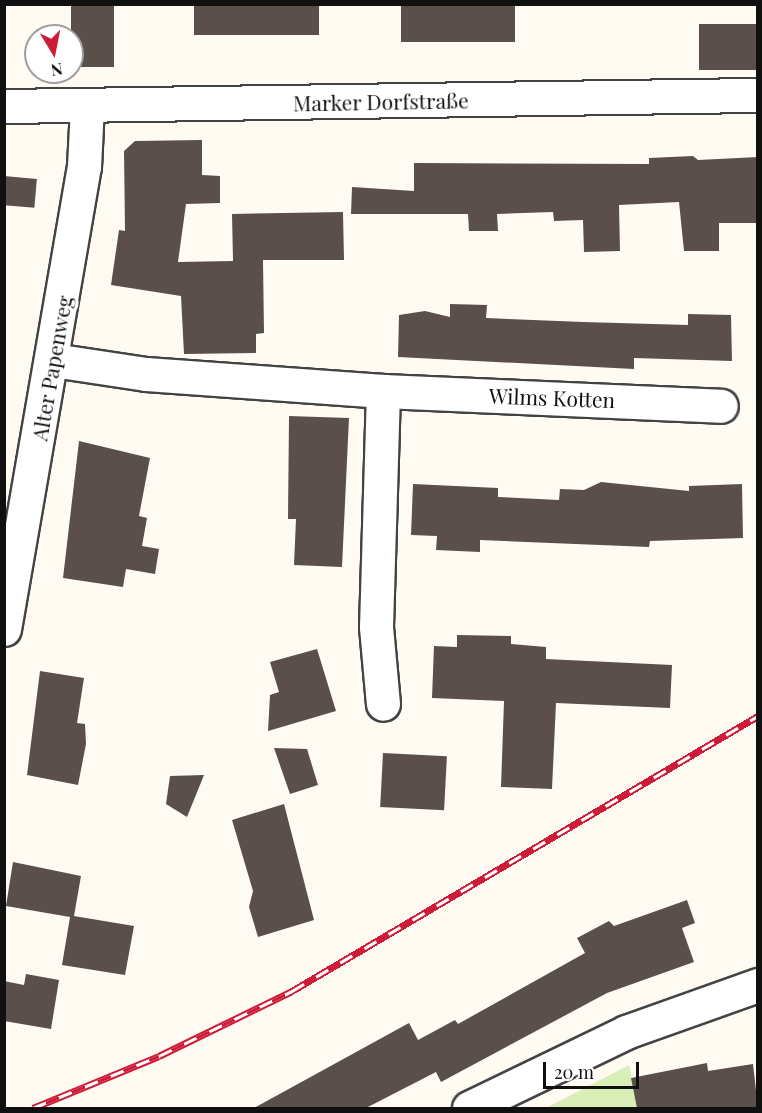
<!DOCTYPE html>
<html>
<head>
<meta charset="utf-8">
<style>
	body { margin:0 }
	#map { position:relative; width:762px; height:1113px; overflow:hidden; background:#fffbf2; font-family:"Playfair Display",serif }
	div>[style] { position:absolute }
	.green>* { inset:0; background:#daeeb8 }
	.building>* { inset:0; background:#5a4f4b; transform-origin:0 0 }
	.roads { filter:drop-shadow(2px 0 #434343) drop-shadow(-2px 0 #434343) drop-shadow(0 2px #434343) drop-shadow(0 -2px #434343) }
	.minor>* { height:33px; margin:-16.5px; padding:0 16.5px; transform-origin:16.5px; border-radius:16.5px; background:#fff }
	.rail>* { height:7px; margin-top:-3.5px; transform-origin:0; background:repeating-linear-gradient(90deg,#fff 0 14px,#cd1b38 0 28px); box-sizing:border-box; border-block:2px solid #cd1b38 }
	span { translate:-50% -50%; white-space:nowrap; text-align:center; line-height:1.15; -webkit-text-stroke:6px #fff; paint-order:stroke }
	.street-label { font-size:21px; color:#101010 }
	.frame { position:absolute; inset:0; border:6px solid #101010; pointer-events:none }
	.north { position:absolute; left:24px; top:24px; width:60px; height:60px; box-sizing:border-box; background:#fff; border:2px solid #9f9f9f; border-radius:50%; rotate:170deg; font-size:16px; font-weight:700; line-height:24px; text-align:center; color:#101010 }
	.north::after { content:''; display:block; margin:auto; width:21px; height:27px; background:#cd1b38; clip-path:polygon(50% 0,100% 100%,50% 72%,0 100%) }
	.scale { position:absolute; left:543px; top:1062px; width:96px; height:27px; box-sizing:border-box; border:3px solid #101010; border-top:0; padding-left:8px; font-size:18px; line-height:21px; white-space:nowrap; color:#101010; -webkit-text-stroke:4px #fff; paint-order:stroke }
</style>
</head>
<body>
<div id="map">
	<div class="green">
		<i style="clip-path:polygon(629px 1065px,638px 1108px,546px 1108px)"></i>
	</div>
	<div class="building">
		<i style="left:71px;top:4px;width:43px;height:63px"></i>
		<i style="left:194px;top:4px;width:125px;height:31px"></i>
		<i style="left:401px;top:4px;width:114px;height:38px"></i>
		<i style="left:758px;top:24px;width:46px;height:59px;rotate:90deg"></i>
		<i style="clip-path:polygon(202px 140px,202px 175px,220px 176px,220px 203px,186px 204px,178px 262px,233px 261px,232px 214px,343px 212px,344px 260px,263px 260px,264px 333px,256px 334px,256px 353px,184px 354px,181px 296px,111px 285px,119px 230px,125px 231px,124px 151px,135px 141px)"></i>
		<i style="clip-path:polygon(693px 156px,698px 160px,758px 157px,758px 223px,719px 223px,719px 251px,684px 251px,679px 202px,619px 205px,620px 251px,584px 252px,583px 220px,554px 221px,553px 212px,497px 214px,498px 231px,469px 231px,468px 214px,351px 214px,352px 187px,414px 191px,414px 163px,649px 164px,649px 158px)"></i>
		<i style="left:4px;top:176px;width:33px;height:29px;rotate:5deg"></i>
		<i style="clip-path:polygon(450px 304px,487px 305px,486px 318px,583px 322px,688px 325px,688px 314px,731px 315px,732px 361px,634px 358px,634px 369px,398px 357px,399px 315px,425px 311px,450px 317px)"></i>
		<i style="clip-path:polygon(289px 416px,349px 418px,342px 567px,294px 565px,296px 519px,288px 519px)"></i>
		<i style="clip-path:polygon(79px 441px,150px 458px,139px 516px,147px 518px,142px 546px,159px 549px,155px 574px,126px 569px,123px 587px,63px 578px)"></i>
		<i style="clip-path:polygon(601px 482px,689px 491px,689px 486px,742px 484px,743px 538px,650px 541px,649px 547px,480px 540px,480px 552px,436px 550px,437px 536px,411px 535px,413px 484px,498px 488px,498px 497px,559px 500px,560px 489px,584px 490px)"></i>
		<i style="clip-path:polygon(457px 635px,511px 636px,511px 644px,546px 647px,546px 659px,672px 665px,670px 708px,556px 703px,552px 789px,501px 787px,504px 701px,432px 698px,434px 646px,457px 647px)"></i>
		<i style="clip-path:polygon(317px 649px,336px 711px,268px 731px,270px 695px,279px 692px,270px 662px)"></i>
		<i style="clip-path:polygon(40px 671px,84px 678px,77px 723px,85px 724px,86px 744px,78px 785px,27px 775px)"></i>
		<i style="clip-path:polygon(274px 748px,307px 749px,318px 785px,290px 794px)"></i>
		<i style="left:383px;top:753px;width:64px;height:54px;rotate:3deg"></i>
		<i style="clip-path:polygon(204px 775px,187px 817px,166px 804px,170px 776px)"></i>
		<i style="clip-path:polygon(284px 804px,314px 920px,258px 937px,249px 907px,253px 891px,232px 820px)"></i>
		<i style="clip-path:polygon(13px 862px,81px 876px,74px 916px,134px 926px,125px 975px,62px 965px,70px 917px,6px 906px)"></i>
		<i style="clip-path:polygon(687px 900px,695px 923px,682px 928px,694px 962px,607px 993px,441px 1082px,436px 1072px,366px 1108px,254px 1108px,409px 1023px,418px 1040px,455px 1020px,458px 1024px,585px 953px,577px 938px,609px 921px,614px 926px)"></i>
		<i style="clip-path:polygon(26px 974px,59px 980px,51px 1029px,4px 1021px,4px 981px,24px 985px)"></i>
		<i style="clip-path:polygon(707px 1063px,708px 1071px,753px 1064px,758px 1108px,637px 1108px,631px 1078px)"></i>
	</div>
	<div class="roads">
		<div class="minor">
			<i style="left:4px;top:106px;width:754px;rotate:-0.84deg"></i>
			<i style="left:53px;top:360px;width:94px;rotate:8.6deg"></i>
			<i style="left:146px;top:374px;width:238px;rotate:4.1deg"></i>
			<i style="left:383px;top:391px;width:338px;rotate:2.5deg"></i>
			<i style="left:383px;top:391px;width:236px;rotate:91.7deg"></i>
			<i style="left:376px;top:627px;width:77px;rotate:84.8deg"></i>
			<i style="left:4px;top:629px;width:469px;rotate:-80.2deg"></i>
			<i style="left:84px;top:167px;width:61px;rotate:-87.2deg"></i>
			<i style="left:469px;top:1108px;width:174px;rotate:-25.8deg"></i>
			<i style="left:626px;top:1032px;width:140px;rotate:-19.6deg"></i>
		</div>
	</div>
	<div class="rail">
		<i style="left:33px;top:1108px;width:136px;rotate:-22.4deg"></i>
		<i style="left:159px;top:1056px;width:148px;rotate:-26deg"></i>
		<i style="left:292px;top:991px;width:541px;rotate:-30.55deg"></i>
	</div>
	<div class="street-label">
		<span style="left:381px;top:101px;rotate:-1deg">Marker Dorfstraße</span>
		<span style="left:51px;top:368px;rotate:-80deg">Alter Papenweg</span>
		<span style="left:552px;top:397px;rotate:2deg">Wilms Kotten</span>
	</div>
	<div class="frame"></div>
	<div class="north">N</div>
	<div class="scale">20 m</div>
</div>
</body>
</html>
